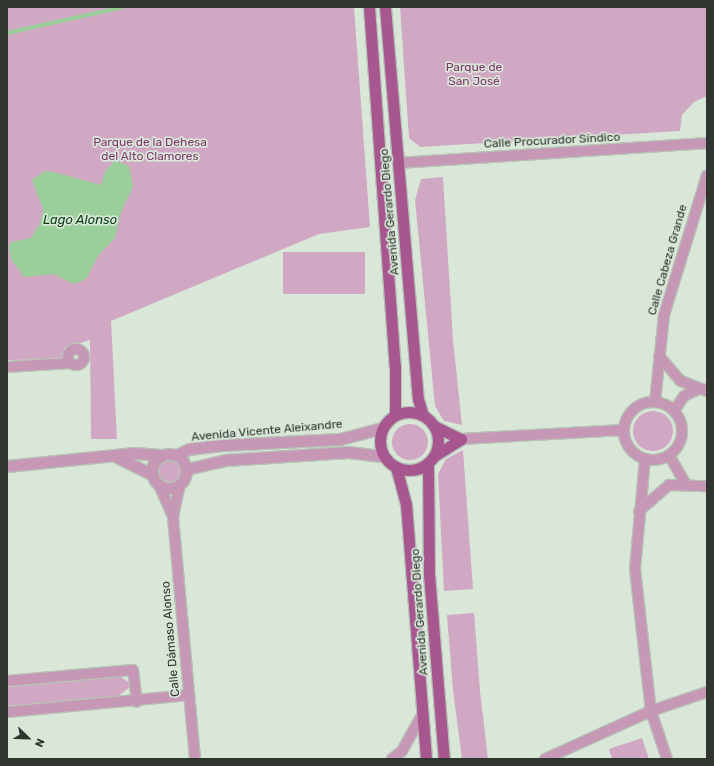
<!DOCTYPE html>
<html>
<head>
<meta charset="utf-8">
<style>
	body { margin:0 }
	#map { position:relative; width:714px; height:766px; overflow:hidden; background:#d9e7d9; font-family:Rubik,sans-serif }
	div>[style] { position:absolute }
	.green>* { inset:0; background:#d1a8c3; transform-origin:0 0 }
	.round { border-radius:50% }
	.water>* { inset:0; background:#9ace9a }
	.stream>* { height:3.5px; margin:-1.75px; padding:0 1.75px; transform-origin:1.75px; border-radius:1.75px; background:#9ace9a }
	.roads { filter:drop-shadow(1px 0 #b7c3b7) drop-shadow(-1px 0 #b7c3b7) drop-shadow(0 1px #b7c3b7) drop-shadow(0 -1px #b7c3b7) }
	.minor>* { height:10px; margin:-5px; padding:0 5px; transform-origin:5px; border-radius:5px; background:#c698b6 }
	.minor>.ring { margin:-5px; padding:0; box-sizing:content-box; background:none; border:10px solid #c698b6; border-radius:50% }
	.tertiary>* { height:11px; margin:-5.5px; padding:0 5.5px; transform-origin:5.5px; border-radius:5.5px; background:#c698b6 }
	.tertiary>.ring { margin:-5.5px; padding:0; box-sizing:content-box; background:none; border:11px solid #c698b6; border-radius:50% }
	.primary>* { height:11px; margin:-5.5px; padding:0 5.5px; transform-origin:5.5px; border-radius:5.5px; background:#a75690 }
	.primary>.ring { margin:-5.5px; padding:0; box-sizing:content-box; background:none; border:11px solid #a75690; border-radius:50% }
	span { translate:-50% -50%; white-space:nowrap; text-align:center; line-height:1.15; -webkit-text-stroke:3.5px #d9e7d9; paint-order:stroke }
	.park-label { font-size:12px; color:#7f366b }
	.street-label { font-size:12px; color:#2f352f }
	.water-label { font-size:13px; color:#043e0d; font-style:italic }
	.frame { position:absolute; inset:0; border:8px solid #2f352f; pointer-events:none }
	.north { position:absolute; left:8px; top:718px; width:40px; height:40px; -webkit-text-stroke:3px #d9e7d9; paint-order:stroke; rotate:113deg; font-size:11px; font-weight:700; line-height:16px; text-align:center; color:#2f352f }
	.north::after { content:''; display:block; margin:auto; width:14px; height:18px; background:#2f352f; clip-path:polygon(50% 0,100% 100%,50% 72%,0 100%) }
</style>
</head>
<body>
<div id="map">
	<div class="green">
		<i style="clip-path:polygon(7px 7px,354px 7px,370px 227px,319px 234px,111px 321px,117px 439px,91px 439px,90px 340px,64px 348px,63px 359px,7px 360px)"></i>
		<i style="clip-path:polygon(400px 7px,707px 7px,707px 96px,694px 102px,682px 115px,680px 131px,420px 147px,409px 138px)"></i>
		<i style="clip-path:polygon(443px 177px,453px 340px,462px 425px,444px 421px,435px 406px,415px 200px,421px 179px)"></i>
		<i style="left:365px;top:252px;width:42px;height:82px;rotate:90deg"></i>
		<i class="round" style="left:633px;top:411px;width:40px;height:40px"></i>
		<i class="round" style="left:392px;top:424px;width:36px;height:36px"></i>
		<i style="clip-path:polygon(463px 450px,473px 589px,444px 591px,438px 474px,446px 459px)"></i>
		<i class="round" style="left:159px;top:460px;width:22px;height:22px"></i>
		<i style="clip-path:polygon(474px 613px,480px 691px,488px 759px,462px 759px,453px 690px,447px 615px)"></i>
		<i style="clip-path:polygon(120px 676px,128px 682px,129px 688px,118px 696px,7px 706px,7px 686px)"></i>
		<i style="clip-path:polygon(642px 738px,649px 759px,612px 759px,609px 749px)"></i>
	</div>
	<div class="water">
		<i style="clip-path:polygon(115px 160px,129px 166px,133px 187px,121px 212px,115px 238px,98px 256px,86px 279px,74px 284px,53px 274px,24px 277px,11px 259px,9px 247px,11px 242px,31px 238px,40px 223px,43px 209px,32px 180px,45px 171px,54px 172px,101px 185px,105px 172px)"></i>
	</div>
	<div class="stream">
		<i style="left:7px;top:33px;width:119px;rotate:-12.6deg"></i>
	</div>
	<div class="roads">
		<div class="minor">
			<i style="left:399px;top:163px;width:309px;rotate:-3.7deg"></i>
			<i class="ring" style="left:68px;top:349px;width:6px;height:6px"></i>
			<i style="left:659px;top:356px;width:33px;rotate:49deg"></i>
			<i style="left:681px;top:381px;width:28px;rotate:21deg"></i>
			<i style="left:7px;top:367px;width:64px;rotate:-3.6deg"></i>
			<i class="ring" style="left:624px;top:402px;width:48px;height:48px"></i>
			<i style="left:655px;top:402px;width:87px;rotate:-84.1deg"></i>
			<i style="left:664px;top:315px;width:146px;rotate:-72.9deg"></i>
			<i style="left:674px;top:411px;width:18px;rotate:-56deg"></i>
			<i style="left:684px;top:396px;width:14px;rotate:-25deg"></i>
			<i style="left:461px;top:439px;width:162px;rotate:-3.2deg"></i>
			<i style="left:669px;top:455px;width:32px;rotate:60deg"></i>
			<i style="left:645px;top:459px;width:110px;rotate:95.2deg"></i>
			<i style="left:635px;top:569px;width:143px;rotate:83.6deg"></i>
			<i style="left:651px;top:711px;width:51px;rotate:71.6deg"></i>
			<i style="left:180px;top:484px;width:34px;rotate:102deg"></i>
			<i style="left:173px;top:517px;width:243px;rotate:84.8deg"></i>
			<i style="left:159px;top:485px;width:35px;rotate:66deg"></i>
			<i style="left:639px;top:511px;width:40px;rotate:-41deg"></i>
			<i style="left:669px;top:485px;width:38px;rotate:2deg"></i>
			<i style="left:7px;top:681px;width:126px;rotate:-5deg"></i>
			<i style="left:133px;top:670px;width:32px;rotate:83deg"></i>
			<i style="left:7px;top:712px;width:183px;rotate:-5.3deg"></i>
			<i style="left:392px;top:759px;width:13px;rotate:-39deg"></i>
			<i style="left:402px;top:751px;width:41px;rotate:-60.9deg"></i>
			<i style="left:545px;top:759px;width:116px;rotate:-24.4deg"></i>
			<i style="left:651px;top:711px;width:59px;rotate:-18.7deg"></i>
		</div>
		<div class="tertiary">
			<i class="ring" style="left:152px;top:454px;width:23px;height:23px"></i>
			<i style="left:177px;top:455px;width:13px;rotate:-27deg"></i>
			<i style="left:189px;top:449px;width:35px;rotate:-7deg"></i>
			<i style="left:224px;top:445px;width:116px;rotate:-3deg"></i>
			<i style="left:340px;top:439px;width:43px;rotate:-14.7deg"></i>
			<i style="left:117px;top:457px;width:40px;rotate:26.6deg"></i>
			<i style="left:7px;top:466px;width:128px;rotate:-5.8deg"></i>
			<i style="left:134px;top:453px;width:27px;rotate:4deg"></i>
			<i style="left:187px;top:469px;width:39px;rotate:-13deg"></i>
			<i style="left:225px;top:460px;width:123px;rotate:-3.7deg"></i>
			<i style="left:348px;top:452px;width:35px;rotate:7deg"></i>
		</div>
		<div class="primary">
			<i style="left:369px;top:7px;width:360px;rotate:85.9deg"></i>
			<i style="left:395px;top:366px;width:49px;rotate:90deg"></i>
			<i style="left:385px;top:7px;width:393px;rotate:85.2deg"></i>
			<i style="left:418px;top:399px;width:17px;rotate:73deg"></i>
			<i class="ring" style="left:380px;top:412px;width:47px;height:47px"></i>
			<i style="left:434px;top:426px;width:30px;rotate:26deg"></i>
			<i style="left:434px;top:456px;width:32px;rotate:-32deg"></i>
			<i style="left:428px;top:463px;width:111px;rotate:89.5deg"></i>
			<i style="left:429px;top:574px;width:186px;rotate:85.4deg"></i>
			<i style="left:396px;top:467px;width:38px;rotate:75deg"></i>
			<i style="left:406px;top:504px;width:256px;rotate:85.5deg"></i>
		</div>
	</div>
	<div class="park-label">
		<span style="left:474px;top:75px">Parque de<br>San José</span>
		<span style="left:150px;top:150px">Parque de la Dehesa<br>del Alto Clamores</span>
	</div>
	<div class="street-label">
		<span style="left:552px;top:141px;rotate:-3deg">Calle Procurador Síndico</span>
		<span style="left:390px;top:212px;rotate:-95deg">Avenida Gerardo Diego</span>
		<span style="left:668px;top:260px;rotate:-74deg">Calle Cabeza Grande</span>
		<span style="left:267px;top:431px;rotate:-5deg">Avenida Vicente Aleixandre</span>
		<span style="left:420px;top:612px;rotate:-94deg">Avenida Gerardo Diego</span>
		<span style="left:171px;top:639px;rotate:-95deg">Calle Dámaso Alonso</span>
	</div>
	<div class="water-label">
		<span style="left:80px;top:220px">Lago Alonso</span>
	</div>
	<div class="frame"></div>
	<div class="north">N</div>
</div>
</body>
</html>
